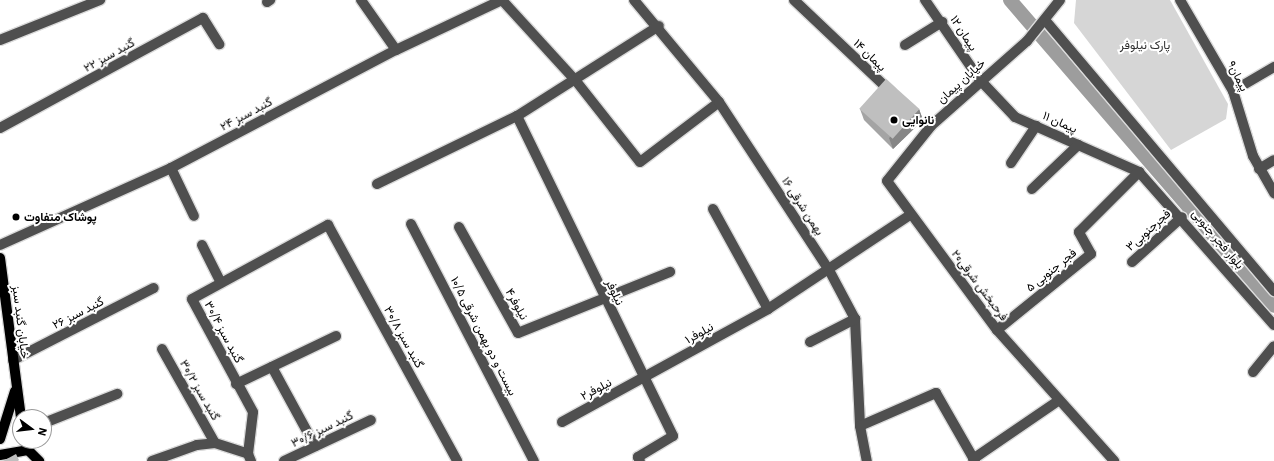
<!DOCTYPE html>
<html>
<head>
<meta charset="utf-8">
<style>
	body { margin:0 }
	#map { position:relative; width:1274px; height:461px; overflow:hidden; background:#fff; font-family:"IBM Plex Sans",Vazirmatn,sans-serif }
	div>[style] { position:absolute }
	.green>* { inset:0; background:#d6d6d6 }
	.canal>* { height:14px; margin:-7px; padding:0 7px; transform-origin:7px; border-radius:7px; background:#9d9d9d }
	.roads { filter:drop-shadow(1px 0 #dbdbdb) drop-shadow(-1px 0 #dbdbdb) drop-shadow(0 1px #dbdbdb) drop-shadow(0 -1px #dbdbdb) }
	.minor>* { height:10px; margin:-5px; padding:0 5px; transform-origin:5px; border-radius:5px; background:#4f4f4f }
	.major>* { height:10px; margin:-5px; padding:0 5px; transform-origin:5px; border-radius:5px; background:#000 }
	.wall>* { inset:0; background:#a4a4a4 }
	.shaded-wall>* { inset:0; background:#868686 }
	.building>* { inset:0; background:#bfbfbf; transform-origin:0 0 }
	.dots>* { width:11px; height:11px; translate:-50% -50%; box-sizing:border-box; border:2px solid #fff; border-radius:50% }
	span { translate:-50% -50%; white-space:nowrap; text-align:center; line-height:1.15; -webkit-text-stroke:4px #fff; paint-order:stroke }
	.street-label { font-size:12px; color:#000 }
	.park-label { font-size:12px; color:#2d2d2d }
	.poi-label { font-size:12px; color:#000; font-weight:700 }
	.left { translate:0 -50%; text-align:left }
	.north { position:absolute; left:12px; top:409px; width:40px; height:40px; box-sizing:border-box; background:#fff; border:1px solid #999; border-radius:50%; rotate:105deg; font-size:11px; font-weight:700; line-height:16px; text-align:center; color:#000 }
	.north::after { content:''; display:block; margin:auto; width:14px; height:18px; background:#000; clip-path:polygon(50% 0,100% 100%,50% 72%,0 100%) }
</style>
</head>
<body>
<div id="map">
	<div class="green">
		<i style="clip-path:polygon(1076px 0,1170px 0,1228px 104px,1226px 119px,1171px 150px,1074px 23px)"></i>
	</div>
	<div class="canal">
		<i style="left:1010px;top:0;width:404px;rotate:49.2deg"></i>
	</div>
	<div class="roads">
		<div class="minor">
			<i style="left:361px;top:0;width:61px;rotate:55deg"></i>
			<i style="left:502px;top:0;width:110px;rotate:47.6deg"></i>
			<i style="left:576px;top:81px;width:103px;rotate:51.7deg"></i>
			<i style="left:640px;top:162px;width:99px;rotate:-37.2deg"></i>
			<i style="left:634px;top:0;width:133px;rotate:50.2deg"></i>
			<i style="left:719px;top:102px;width:201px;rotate:56.8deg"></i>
			<i style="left:829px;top:270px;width:55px;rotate:62deg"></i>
			<i style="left:855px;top:319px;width:107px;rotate:87.3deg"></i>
			<i style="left:860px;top:426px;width:36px;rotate:79deg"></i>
			<i style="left:794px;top:0;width:134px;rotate:43.5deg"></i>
			<i style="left:925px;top:0;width:97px;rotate:55.5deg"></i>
			<i style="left:980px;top:80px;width:51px;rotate:46.6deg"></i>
			<i style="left:1015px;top:117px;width:136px;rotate:23.9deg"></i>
			<i style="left:1139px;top:172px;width:204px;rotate:48.6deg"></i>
			<i style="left:1060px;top:0;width:53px;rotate:128.8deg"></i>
			<i style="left:1027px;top:41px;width:128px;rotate:138.5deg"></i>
			<i style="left:931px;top:126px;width:70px;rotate:128.7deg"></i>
			<i style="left:887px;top:181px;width:185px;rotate:53.6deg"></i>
			<i style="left:997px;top:330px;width:176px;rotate:48.2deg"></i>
			<i style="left:1180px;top:0;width:105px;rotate:59.8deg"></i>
			<i style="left:1233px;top:91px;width:68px;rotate:72.9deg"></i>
			<i style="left:1253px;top:156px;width:43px;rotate:60.4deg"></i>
			<i style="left:267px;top:2px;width:4px;rotate:-34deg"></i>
			<i style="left:1045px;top:20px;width:355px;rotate:49.8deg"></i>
			<i style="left:0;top:40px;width:108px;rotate:-21.8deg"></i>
			<i style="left:905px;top:45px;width:44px;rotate:-31.9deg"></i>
			<i style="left:1233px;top:91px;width:48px;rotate:-30.3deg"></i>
			<i style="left:517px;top:116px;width:356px;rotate:64deg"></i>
			<i style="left:673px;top:436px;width:41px;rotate:149deg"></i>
			<i style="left:638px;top:457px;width:4px;rotate:63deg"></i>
			<i style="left:0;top:128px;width:231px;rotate:-28.5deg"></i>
			<i style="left:203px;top:18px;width:31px;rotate:58deg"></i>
			<i style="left:1011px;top:163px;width:45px;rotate:-56deg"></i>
			<i style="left:171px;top:168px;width:53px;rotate:64.4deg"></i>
			<i style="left:1259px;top:169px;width:17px;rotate:-31deg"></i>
			<i style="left:377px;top:184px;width:156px;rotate:-25.9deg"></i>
			<i style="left:517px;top:116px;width:168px;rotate:-32.4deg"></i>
			<i style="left:1032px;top:189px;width:64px;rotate:-43.7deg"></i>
			<i style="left:713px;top:209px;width:114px;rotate:61.2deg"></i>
			<i style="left:411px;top:224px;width:267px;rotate:62.6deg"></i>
			<i style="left:459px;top:227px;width:121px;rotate:60.9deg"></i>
			<i style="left:518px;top:333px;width:164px;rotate:-21.9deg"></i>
			<i style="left:0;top:245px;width:188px;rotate:-24.2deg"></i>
			<i style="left:171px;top:168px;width:254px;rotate:-27.7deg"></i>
			<i style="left:396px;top:50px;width:117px;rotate:-25.3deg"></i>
			<i style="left:202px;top:245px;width:42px;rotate:63.4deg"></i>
			<i style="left:1132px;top:262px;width:67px;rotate:-42deg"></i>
			<i style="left:997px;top:330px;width:121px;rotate:-39deg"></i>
			<i style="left:1091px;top:254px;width:25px;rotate:-119deg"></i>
			<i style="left:1079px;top:232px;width:85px;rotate:-45deg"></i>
			<i style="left:810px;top:342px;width:51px;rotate:-27.1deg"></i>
			<i style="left:162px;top:349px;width:108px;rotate:60.6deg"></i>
			<i style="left:13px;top:360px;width:158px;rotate:-27.1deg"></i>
			<i style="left:272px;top:367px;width:90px;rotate:61.4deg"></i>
			<i style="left:1253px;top:372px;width:33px;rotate:-51deg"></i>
			<i style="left:236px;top:384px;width:111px;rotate:-25.6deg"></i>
			<i style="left:562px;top:422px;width:235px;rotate:-28.7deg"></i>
			<i style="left:768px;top:309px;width:170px;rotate:-33.5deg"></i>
			<i style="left:44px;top:423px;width:79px;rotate:-21.7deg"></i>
			<i style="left:860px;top:426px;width:83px;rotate:-23.5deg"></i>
			<i style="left:936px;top:393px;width:78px;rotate:60.2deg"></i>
			<i style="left:248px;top:454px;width:42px;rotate:-83.2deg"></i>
			<i style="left:253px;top:412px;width:128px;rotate:-118.4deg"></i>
			<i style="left:192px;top:299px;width:155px;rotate:-28.6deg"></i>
			<i style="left:328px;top:225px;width:269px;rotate:61.3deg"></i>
			<i style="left:973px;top:459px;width:103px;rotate:-34.3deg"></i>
			<i style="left:152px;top:461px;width:48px;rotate:-19.6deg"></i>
			<i style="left:197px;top:445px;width:18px;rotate:-6deg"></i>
			<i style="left:215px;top:443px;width:35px;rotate:18deg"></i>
			<i style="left:248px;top:454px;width:8px;rotate:67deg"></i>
			<i style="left:284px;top:461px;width:96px;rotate:-25.2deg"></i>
		</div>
		<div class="major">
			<i style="left:0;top:258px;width:160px;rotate:82.5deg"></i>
			<i style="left:0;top:439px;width:50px;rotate:-72.6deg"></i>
			<i style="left:0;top:455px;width:28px;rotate:-10deg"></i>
			<i style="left:28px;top:450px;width:16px;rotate:45deg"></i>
		</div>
	</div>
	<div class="wall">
		<i style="clip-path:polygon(860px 109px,919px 109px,923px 120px,893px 149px,864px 120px)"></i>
	</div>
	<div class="shaded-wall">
		<i style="clip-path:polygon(919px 109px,923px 120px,893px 149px,889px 138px)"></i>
	</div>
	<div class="building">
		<i style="left:886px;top:79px;width:45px;height:40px;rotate:42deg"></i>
		<i style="clip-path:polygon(16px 454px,19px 460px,18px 461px,3px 461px)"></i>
	</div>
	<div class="dots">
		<i style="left:894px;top:120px;background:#000"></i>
		<i style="left:16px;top:217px;background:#000"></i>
	</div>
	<div class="street-label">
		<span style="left:964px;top:33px;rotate:57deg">پیمان ۱۲</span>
		<span style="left:109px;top:55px;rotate:-29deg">گنبد سبز ۲۲</span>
		<span style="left:870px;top:55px;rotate:44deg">پیمان ۱۴</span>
		<span style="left:1238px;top:76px;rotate:63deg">پیمان۹</span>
		<span style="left:961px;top:81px;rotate:-42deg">خیابان پیمان</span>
		<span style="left:246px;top:114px;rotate:-28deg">گنبد سبز ۲۴</span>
		<span style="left:1060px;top:122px;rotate:24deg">پیمان ۱۱</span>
		<span style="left:803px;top:206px;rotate:57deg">بهمن شرقی ۱۶</span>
		<span style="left:1148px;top:230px;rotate:-42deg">فجرجنوبی۳</span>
		<span style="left:1218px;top:239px;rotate:50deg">بلوار فجر جنوبی</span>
		<span style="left:1051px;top:270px;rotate:-39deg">فجر جنوبی ۵</span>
		<span style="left:980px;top:285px;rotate:53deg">فرحبخش شرقی۲۰</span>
		<span style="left:615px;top:292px;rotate:65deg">نیلوفر</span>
		<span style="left:517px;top:304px;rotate:61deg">نیلوفر۴</span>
		<span style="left:78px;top:313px;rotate:-27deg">گنبد سبز ۲۶</span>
		<span style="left:21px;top:322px;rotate:83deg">خیابان گنبد سبز</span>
		<span style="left:224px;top:332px;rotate:62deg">گنبد سبز ۳۰/۴</span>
		<span style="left:699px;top:333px;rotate:-29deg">نیلوفر۱</span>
		<span style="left:484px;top:336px;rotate:63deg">بیست و دو بهمن شرقی ۱۰/۵</span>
		<span style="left:404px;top:337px;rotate:61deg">گنبد سبز ۳۰/۸</span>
		<span style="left:596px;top:389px;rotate:-28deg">نیلوفر۲</span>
		<span style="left:200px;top:390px;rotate:60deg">گنبد سبز ۳۰/۲</span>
		<span style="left:322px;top:429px;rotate:-26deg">گنبد سبز ۳۰/۶</span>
	</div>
	<div class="park-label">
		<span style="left:1145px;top:45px">پارک نیلوفر</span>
	</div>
	<div class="poi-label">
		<span class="left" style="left:902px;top:120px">نانوایی</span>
		<span class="left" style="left:24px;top:217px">پوشاک متفاوت</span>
	</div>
	<div class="north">N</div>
</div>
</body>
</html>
